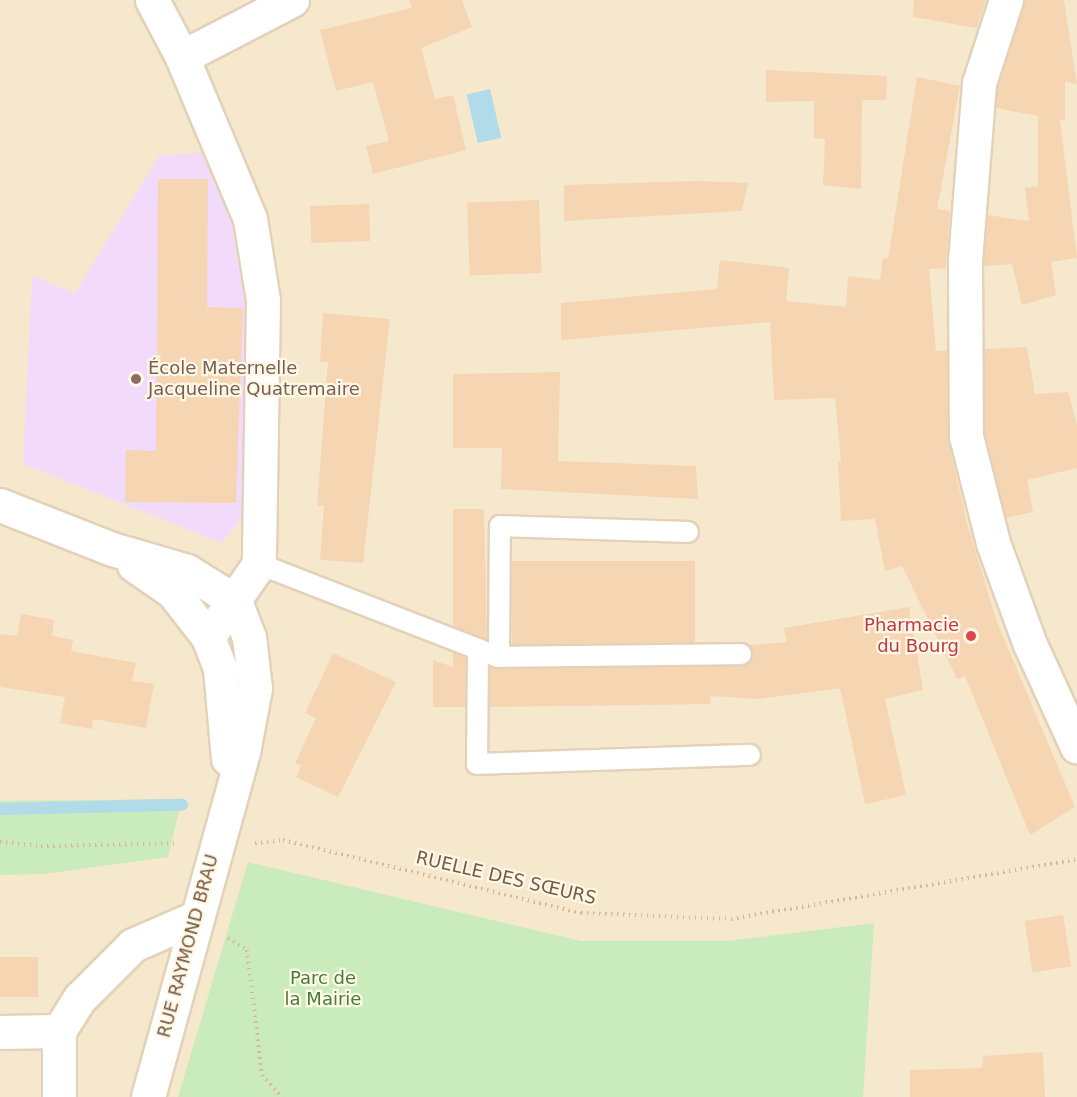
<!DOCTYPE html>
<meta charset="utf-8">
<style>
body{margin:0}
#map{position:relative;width:1077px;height:1097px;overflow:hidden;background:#fef5de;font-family:"DejaVu Sans",sans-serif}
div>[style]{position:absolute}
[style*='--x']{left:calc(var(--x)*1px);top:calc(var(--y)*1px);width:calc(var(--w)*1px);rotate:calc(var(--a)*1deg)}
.residential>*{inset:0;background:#f6e8cc;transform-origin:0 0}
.education>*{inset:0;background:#f2dbfa}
.green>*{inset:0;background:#caecbc}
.water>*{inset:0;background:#b1dbe9;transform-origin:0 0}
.stream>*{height:12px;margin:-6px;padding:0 6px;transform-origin:6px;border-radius:6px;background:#b1dbe9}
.building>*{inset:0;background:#f6d5b3;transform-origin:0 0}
.path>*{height:4px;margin-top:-2px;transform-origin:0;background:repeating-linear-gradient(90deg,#dab897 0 1.5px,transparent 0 6px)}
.roads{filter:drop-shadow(2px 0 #e3d1b9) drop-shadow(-2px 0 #e3d1b9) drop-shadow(0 2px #e3d1b9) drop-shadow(0 -2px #e3d1b9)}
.service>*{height:20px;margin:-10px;padding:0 10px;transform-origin:10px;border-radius:10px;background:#fff}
.minor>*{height:33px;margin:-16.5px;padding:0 16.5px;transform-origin:16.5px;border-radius:16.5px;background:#fff}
.tertiary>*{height:33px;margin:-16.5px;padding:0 16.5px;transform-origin:16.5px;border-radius:16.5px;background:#fff}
.dots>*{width:16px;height:16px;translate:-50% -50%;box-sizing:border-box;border:3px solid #fff8e6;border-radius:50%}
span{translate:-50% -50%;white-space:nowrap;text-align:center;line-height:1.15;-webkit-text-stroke:4.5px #fff8e6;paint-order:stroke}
.education-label{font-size:18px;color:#785e54}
.left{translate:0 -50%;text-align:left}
.health-label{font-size:18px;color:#be3a42}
.right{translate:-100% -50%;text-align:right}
.street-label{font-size:18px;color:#765b44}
.park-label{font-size:18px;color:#477d3b}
</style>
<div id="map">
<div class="residential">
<div style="left:0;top:0;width:1077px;height:1097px"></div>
</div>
<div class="education">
<div style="clip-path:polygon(207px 152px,245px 245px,246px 512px,222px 543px,23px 464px,32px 276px,75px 293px,159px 156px)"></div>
</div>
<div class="green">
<div style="clip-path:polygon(182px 799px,168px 857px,44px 874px,0 875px,0 801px)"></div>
<div style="clip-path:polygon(248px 862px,581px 941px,727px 941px,874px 923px,863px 1097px,178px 1097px)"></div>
</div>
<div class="water">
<div style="left:490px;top:89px;width:50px;height:24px;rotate:77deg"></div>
</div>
<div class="stream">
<div style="--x:0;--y:809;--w:182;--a:-1.3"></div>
</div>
<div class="building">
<div style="clip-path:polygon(409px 0,462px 0,472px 27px,421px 48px,435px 99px,453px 95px,466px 150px,373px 174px,366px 146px,389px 141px,373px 82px,336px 91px,320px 30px,412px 8px)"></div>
<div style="clip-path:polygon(914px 0,986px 0,977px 28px,913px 17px)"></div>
<div style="clip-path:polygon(1024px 0,1064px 0,1077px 84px,1065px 82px,1065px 121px,1060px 120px,1077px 258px,1051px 262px,1056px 295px,1022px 305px,1012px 264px,984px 266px,984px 260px,987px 215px,1029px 221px,1025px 188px,1038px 186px,1038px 116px,996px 108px,998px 84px)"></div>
<div style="clip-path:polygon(766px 70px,887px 76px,886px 100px,862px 100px,861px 189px,823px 185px,825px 139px,814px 138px,814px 101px,766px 102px)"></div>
<div style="clip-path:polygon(917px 77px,960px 86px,937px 209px,950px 211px,946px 268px,929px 269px,936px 351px,947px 350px,948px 441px,968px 527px,997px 622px,1075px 807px,1030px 835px,965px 676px,957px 679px,902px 566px,885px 571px,875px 519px,841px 521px,838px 462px,841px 461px,835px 398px,774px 400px,770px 322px,561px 340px,561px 303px,717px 289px,720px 260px,789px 268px,786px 301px,846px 307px,848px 276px,880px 280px,883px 258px,888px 259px)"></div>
<div style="clip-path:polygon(158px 179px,208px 179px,207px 307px,243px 308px,236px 503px,125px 502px,126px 450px,156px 451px)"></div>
<div style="clip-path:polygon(698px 181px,748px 183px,742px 211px,564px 221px,564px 185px)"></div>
<div style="left:539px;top:200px;width:73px;height:72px;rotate:88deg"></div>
<div style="left:369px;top:204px;width:37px;height:59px;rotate:88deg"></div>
<div style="clip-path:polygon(323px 313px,390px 319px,363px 563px,320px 560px,324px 506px,317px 506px,328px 362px,320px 362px)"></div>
<div style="clip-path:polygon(1027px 347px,1035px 394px,1068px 392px,1077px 425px,1077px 468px,1027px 480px,1033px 512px,1006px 518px,985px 434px,984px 349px)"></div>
<div style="clip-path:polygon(560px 372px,558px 461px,696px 466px,698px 499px,501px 489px,502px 448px,453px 448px,453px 374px)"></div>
<div style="clip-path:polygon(453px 509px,484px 509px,487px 640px,453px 626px)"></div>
<div style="left:512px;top:561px;width:183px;height:84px"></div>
<div style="clip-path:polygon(909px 607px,923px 690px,885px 699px,906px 795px,865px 804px,840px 688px,758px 699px,710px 696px,711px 704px,490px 707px,490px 666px,741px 666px,752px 659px,748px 645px,787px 642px,784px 628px)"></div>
<div style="clip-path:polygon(21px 614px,54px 620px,52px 636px,73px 640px,71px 651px,136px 663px,132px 681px,154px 684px,146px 728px,93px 719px,92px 729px,60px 723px,65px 697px,0 687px,0 634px,17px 636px)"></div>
<div style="clip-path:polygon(453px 652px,466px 657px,465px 707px,433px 707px,433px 660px,453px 667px)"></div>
<div style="clip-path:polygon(333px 653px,396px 682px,338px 797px,296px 777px,301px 766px,295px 763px,316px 718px,305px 713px)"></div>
<div style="left:1063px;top:915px;width:52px;height:39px;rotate:81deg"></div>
<div style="left:0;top:957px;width:38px;height:40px"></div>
<div style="clip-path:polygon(1043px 1052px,1045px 1097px,910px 1097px,910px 1070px,982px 1068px,983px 1056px)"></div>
</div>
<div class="path">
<div style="--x:0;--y:842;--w:41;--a:5.6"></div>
<div style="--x:41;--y:846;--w:138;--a:-1.2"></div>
<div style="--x:255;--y:843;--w:28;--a:-6"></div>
<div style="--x:283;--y:840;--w:307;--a:13.8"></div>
<div style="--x:581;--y:913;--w:150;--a:2.3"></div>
<div style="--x:731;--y:919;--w:351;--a:-9.8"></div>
<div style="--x:228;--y:938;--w:22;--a:32"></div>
<div style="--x:247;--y:950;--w:126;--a:83.2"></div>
<div style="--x:262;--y:1075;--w:30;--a:48"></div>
</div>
<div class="roads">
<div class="service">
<div style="--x:259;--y:564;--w:257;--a:21.2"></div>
<div style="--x:499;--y:657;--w:242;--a:-0.7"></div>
<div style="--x:478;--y:650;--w:114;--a:90.5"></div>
<div style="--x:477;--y:764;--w:273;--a:-1.9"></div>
<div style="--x:499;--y:657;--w:131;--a:-89.6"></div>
<div style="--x:500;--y:526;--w:188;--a:1.8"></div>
</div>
<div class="minor">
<div style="--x:152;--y:0;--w:64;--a:62.2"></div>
<div style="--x:182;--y:57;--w:176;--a:67.2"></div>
<div style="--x:250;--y:219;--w:82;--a:80.9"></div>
<div style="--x:263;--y:300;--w:264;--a:90.9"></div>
<div style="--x:259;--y:564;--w:89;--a:124.9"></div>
<div style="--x:182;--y:57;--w:124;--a:-27.4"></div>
<div style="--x:0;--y:1032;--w:59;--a:-1"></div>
<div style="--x:59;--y:1097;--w:66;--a:-90"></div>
<div style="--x:59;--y:1031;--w:39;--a:-58"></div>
<div style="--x:80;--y:998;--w:75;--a:-45"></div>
<div style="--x:133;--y:945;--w:70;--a:-23.6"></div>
</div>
<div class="tertiary">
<div style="--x:1006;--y:0;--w:87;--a:108"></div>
<div style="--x:979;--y:83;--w:177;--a:94.5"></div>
<div style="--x:965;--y:259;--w:177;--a:89.7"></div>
<div style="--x:966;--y:436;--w:110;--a:75.8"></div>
<div style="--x:993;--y:543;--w:105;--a:70"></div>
<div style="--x:1029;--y:642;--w:115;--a:65.4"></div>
<div style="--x:0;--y:505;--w:120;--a:21.4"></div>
<div style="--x:112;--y:549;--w:78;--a:16.3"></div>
<div style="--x:187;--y:571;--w:57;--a:32"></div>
<div style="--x:235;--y:601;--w:39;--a:69"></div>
<div style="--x:249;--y:637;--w:51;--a:83.3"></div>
<div style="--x:255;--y:688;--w:65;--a:100.6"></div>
<div style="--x:243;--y:752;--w:358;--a:105.4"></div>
<div style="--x:134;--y:565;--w:47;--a:34.7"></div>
<div style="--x:173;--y:592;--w:57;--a:52.1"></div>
<div style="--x:208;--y:637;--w:34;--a:69"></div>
<div style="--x:220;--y:669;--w:90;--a:84.9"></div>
</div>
</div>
<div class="dots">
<div style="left:136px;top:379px;background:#8d6e63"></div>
<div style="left:971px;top:636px;background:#e0444e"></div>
</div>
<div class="education-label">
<span class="left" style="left:148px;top:379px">École Maternelle<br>Jacqueline Quatremaire</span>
</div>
<div class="health-label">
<span class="right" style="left:959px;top:636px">Pharmacie<br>du Bourg</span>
</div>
<div class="street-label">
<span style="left:506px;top:878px;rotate:13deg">RUELLE DES SŒURS</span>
<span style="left:188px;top:946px;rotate:-75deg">RUE RAYMOND BRAU</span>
</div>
<div class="park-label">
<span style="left:323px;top:989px">Parc de<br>la Mairie</span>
</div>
</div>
